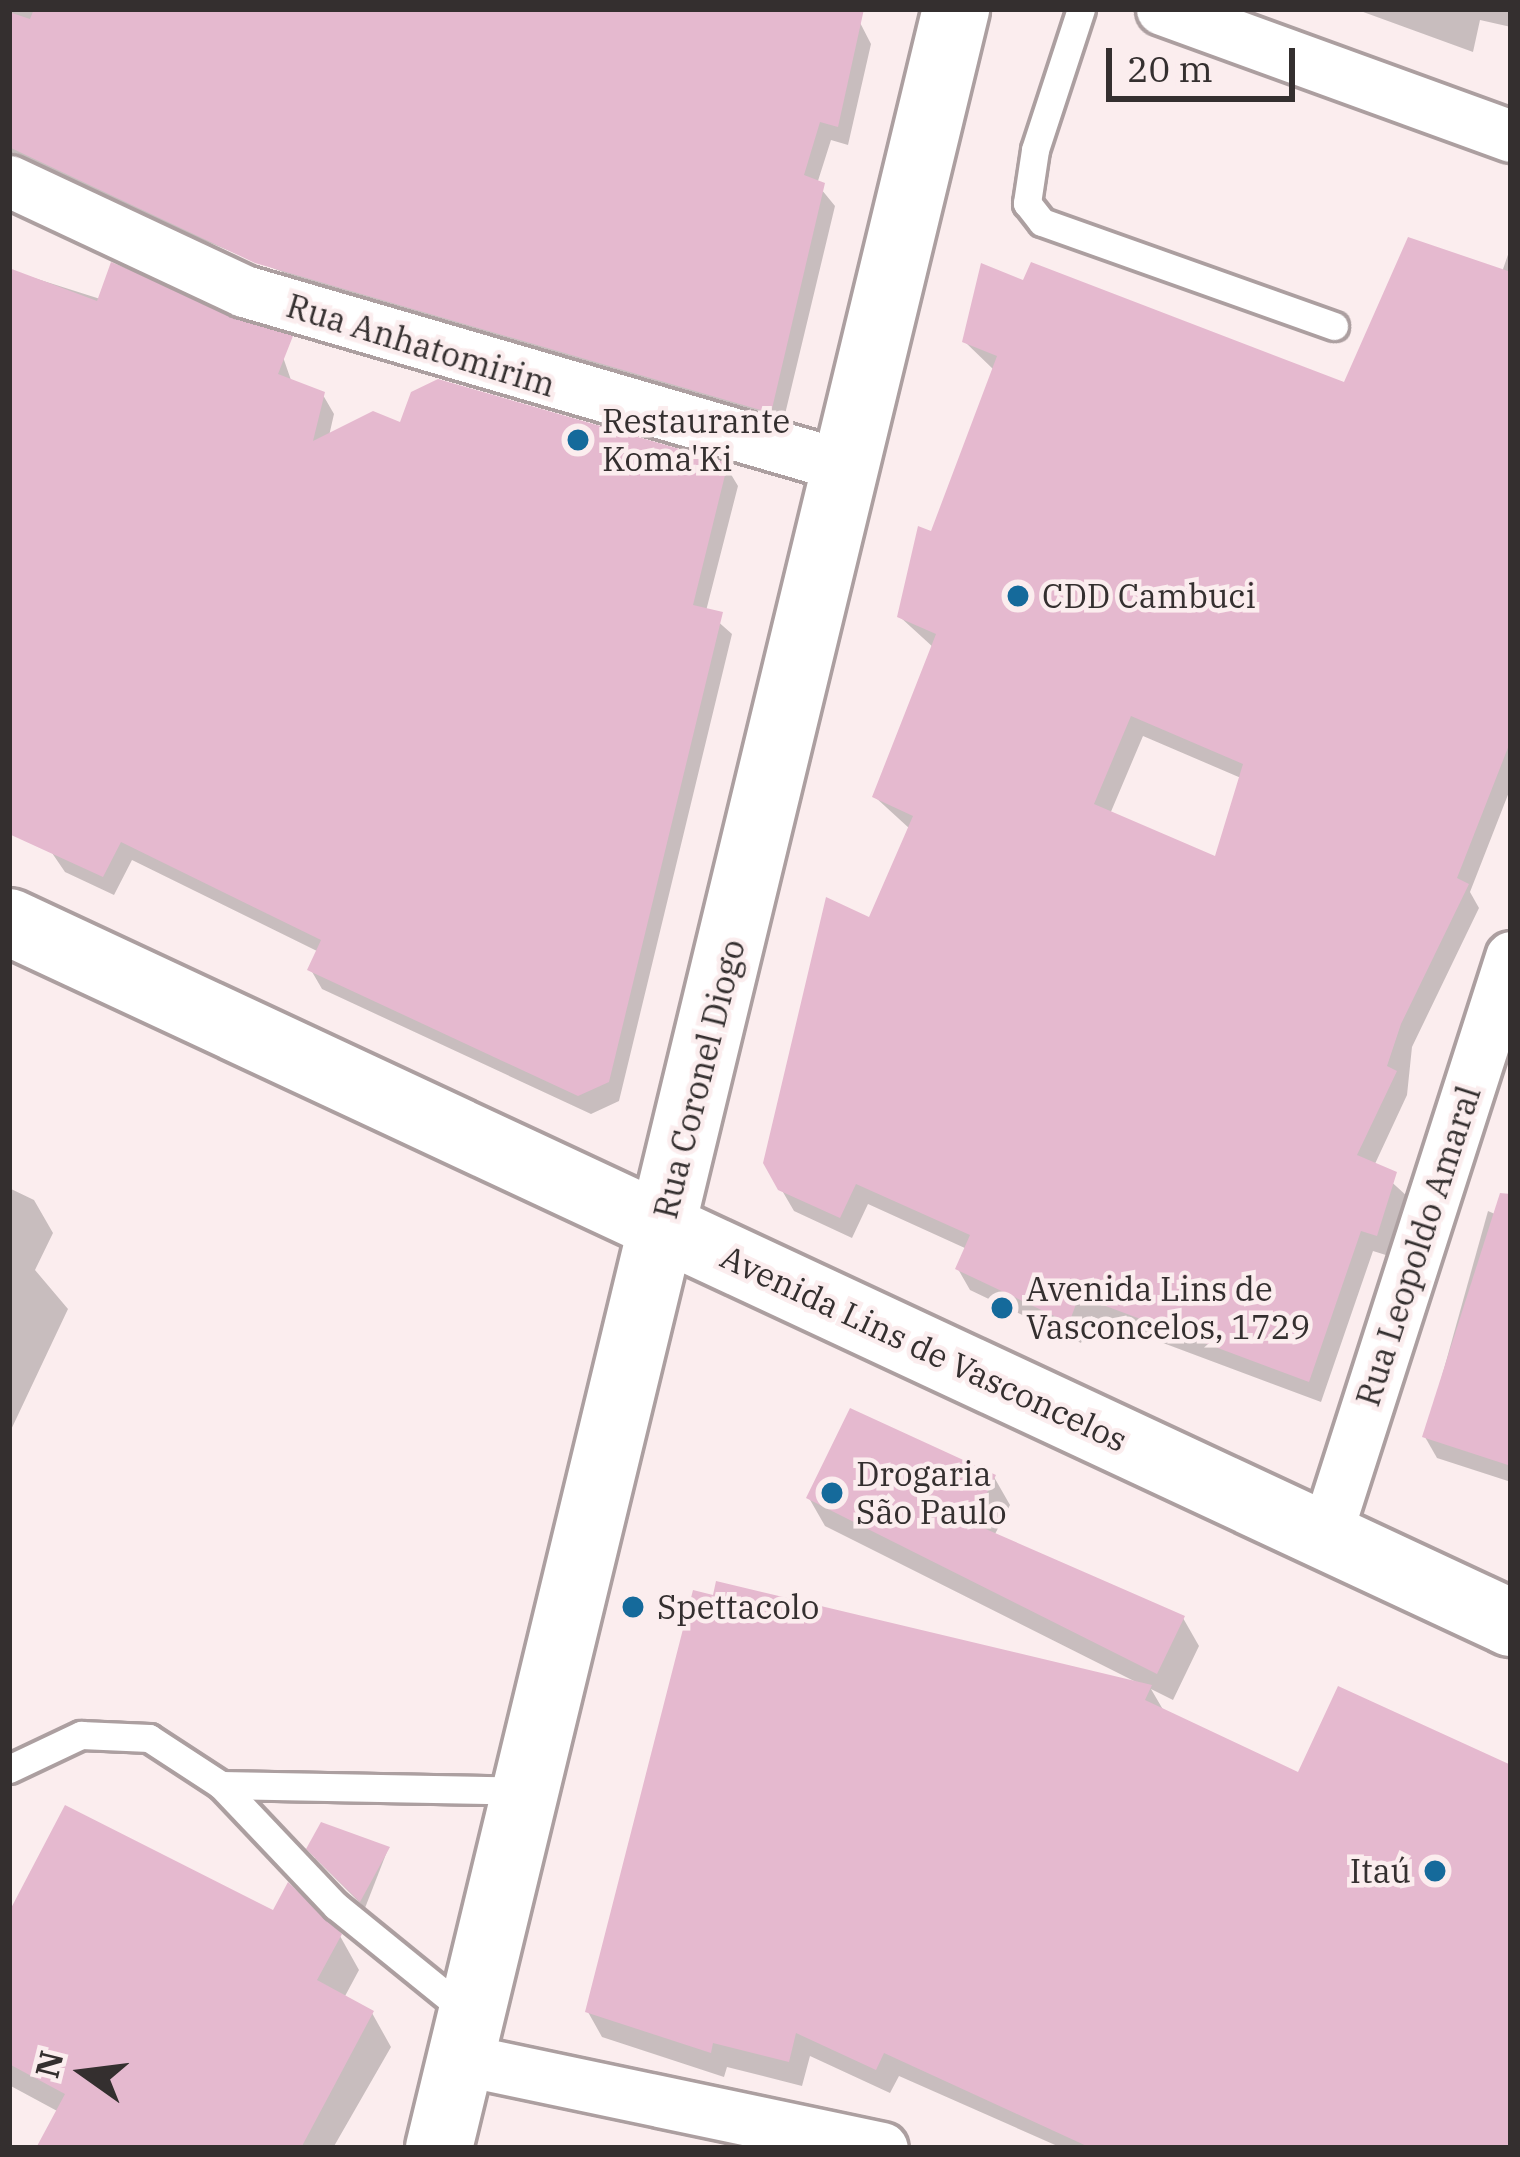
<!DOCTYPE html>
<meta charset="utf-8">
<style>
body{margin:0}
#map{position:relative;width:1520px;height:2157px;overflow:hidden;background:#fbedee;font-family:"IBM Plex Serif",serif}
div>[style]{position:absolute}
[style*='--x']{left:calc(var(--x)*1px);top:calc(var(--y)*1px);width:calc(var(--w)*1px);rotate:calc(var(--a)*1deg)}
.shadow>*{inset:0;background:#0003}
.building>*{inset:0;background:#e5b9cf}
.roads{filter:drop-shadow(3px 0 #ac9fa0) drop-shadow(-3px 0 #ac9fa0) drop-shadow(0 3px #ac9fa0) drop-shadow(0 -3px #ac9fa0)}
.lane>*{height:27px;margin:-13.5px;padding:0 13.5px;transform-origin:13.5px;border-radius:13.5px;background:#fff}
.street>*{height:51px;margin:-25.5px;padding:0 25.5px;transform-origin:25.5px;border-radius:25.5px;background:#fff}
.secondary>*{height:66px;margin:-33px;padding:0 33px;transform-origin:33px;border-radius:33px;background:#fff}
.dots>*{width:33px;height:33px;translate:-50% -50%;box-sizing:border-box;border:6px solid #fbedee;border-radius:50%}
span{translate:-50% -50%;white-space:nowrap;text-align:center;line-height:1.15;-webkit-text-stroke:9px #fbedee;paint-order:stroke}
.street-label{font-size:33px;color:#342f2f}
.poi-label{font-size:33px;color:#342f2f}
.left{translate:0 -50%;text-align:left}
.right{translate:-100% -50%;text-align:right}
.frame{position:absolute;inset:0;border:12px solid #342f2f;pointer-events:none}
.north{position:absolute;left:24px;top:2013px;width:120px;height:120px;-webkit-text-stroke:9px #fbedee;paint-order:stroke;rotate:284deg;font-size:33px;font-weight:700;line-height:48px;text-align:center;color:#342f2f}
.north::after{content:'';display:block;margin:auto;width:42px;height:54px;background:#342f2f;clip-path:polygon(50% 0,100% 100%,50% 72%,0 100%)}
.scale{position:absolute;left:1106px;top:48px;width:189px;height:54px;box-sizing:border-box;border:6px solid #342f2f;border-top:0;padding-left:15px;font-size:36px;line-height:42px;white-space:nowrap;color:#342f2f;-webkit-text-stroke:9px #fbedee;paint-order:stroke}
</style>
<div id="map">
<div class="shadow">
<div style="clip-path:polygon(9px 9px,853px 9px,871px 44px,848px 145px,831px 140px,817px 184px,835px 206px,781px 431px,404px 321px,9px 162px)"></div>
<div style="clip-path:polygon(1355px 9px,1511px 9px,1511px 27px,1480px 20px,1473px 52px)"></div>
<div style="clip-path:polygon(evenodd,1511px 246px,1511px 787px,1470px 892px,1479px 908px,1412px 1047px,1407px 1095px,1374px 1166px,1408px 1197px,1389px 1256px,1373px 1251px,1321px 1402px,1091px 1316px,1081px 1343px,970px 1290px,958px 1269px,967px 1249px,868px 1204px,852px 1238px,794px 1211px,766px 1163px,910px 829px,875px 797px,934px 648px,900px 617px,994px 370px,965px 342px,1346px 385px,1502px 272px,1511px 246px,1143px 736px,1241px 778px,1217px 860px,1110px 814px,1143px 736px)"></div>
<div style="clip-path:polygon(9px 270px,283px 357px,292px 383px,323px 395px,334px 414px,329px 436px,401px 425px,726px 466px,738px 486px,706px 611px,732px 634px,619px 1101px,591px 1114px,322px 989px,311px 970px,319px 952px,132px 860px,114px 895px,65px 872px,9px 790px)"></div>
<div style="clip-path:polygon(9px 1188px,34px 1200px,53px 1233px,35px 1270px,68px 1309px,9px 1434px)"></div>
<div style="clip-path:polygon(1488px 1211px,1511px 1221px,1511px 1482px,1437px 1458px,1425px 1437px)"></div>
<div style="clip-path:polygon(994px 1477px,1010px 1505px,994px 1536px,1183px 1618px,1199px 1646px,1173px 1700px,1151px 1689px,1165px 1713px,1299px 1776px,1511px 1768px,1511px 2148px,1062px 2148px,899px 2076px,890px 2093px,810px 2056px,802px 2086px,727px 2067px,724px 2077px,602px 2037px,588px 2012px,1136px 1682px,825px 1526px,809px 1498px)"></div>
<div style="clip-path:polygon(388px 1849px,365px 1908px,315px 1858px)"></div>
<div style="clip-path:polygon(274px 1914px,340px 1936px,359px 1970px,344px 1998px,372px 2013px,391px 2047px,333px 2148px,40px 2148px,59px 2112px,9px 2085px,9px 1927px)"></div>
</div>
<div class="building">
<div style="clip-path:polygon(34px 9px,864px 9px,838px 127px,820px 122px,804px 175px,825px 183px,771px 413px,255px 263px,9px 147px,9px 12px,30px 19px)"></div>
<div style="clip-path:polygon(evenodd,1408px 237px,1511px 272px,1511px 740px,1457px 878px,1469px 884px,1401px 1024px,1387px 1066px,1397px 1071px,1357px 1155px,1397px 1172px,1377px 1236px,1361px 1231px,1309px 1382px,1079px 1296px,1069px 1323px,955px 1269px,970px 1235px,856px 1184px,840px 1218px,778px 1190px,763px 1163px,826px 897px,869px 917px,913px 816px,872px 797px,936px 634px,897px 617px,918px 526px,931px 531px,997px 356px,962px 342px,981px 263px,1023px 280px,1031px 262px,1344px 382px,1408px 237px,1131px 716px,1243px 764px,1215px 856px,1094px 804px,1131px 716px)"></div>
<div style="clip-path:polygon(111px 262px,293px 336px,278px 374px,325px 392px,313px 441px,373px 411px,400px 422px,411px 392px,438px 379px,728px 463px,693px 605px,723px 612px,609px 1082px,578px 1096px,307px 970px,321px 940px,121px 842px,103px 877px,9px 834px,9px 268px,97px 301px)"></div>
<div style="clip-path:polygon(1500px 1193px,1511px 1194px,1511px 1466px,1422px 1437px)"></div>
<div style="clip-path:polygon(850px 1408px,996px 1475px,972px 1523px,1185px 1616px,1157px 1674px,806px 1498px)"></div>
<div style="clip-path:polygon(716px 1581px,1152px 1685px,1145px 1700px,1298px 1772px,1338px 1686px,1511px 1765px,1511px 2148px,1091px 2148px,884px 2053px,876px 2070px,796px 2033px,789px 2062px,713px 2043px,711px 2053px,585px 2012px,693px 1590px,713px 1595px)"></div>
<div style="clip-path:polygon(65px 1805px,273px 1910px,288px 1882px,342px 1934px,317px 1980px,374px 2011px,301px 2148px,36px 2148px,65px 2094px,9px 2064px,9px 1912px)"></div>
<div style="clip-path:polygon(321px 1822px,390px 1847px,360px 1902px,306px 1849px)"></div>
</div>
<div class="roads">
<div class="lane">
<div style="--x:1081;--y:9;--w:148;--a:108.1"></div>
<div style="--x:1035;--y:150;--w:54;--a:98.6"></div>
<div style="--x:1027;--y:203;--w:24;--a:52"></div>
<div style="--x:1042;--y:222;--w:310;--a:19.6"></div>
<div style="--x:9;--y:1769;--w:80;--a:-25.3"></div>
<div style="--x:81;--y:1735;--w:68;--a:2.5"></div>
<div style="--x:149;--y:1738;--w:86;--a:33.1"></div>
<div style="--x:221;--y:1785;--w:167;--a:46.5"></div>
<div style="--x:336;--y:1906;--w:171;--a:39.1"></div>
<div style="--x:221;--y:1785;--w:305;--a:1.1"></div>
</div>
<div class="street">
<div style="--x:1162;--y:9;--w:371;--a:20"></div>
<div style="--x:9;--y:181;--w:259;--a:25.1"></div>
<div style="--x:244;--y:291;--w:629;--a:16.25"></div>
<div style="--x:1326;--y:1534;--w:606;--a:-72.22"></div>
<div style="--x:460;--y:2059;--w:431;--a:11.9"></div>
</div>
<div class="secondary">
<div style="--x:9;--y:922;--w:1658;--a:25.02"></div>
<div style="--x:439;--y:2148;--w:2201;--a:-76.41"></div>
</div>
</div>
<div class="dots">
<div style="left:578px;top:440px;background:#156a9b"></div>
<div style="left:1018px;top:596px;background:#156a9b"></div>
<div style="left:1002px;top:1308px;background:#156a9b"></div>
<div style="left:832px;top:1493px;background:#156a9b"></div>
<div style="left:633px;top:1607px;background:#156a9b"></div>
<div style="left:1435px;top:1871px;background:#156a9b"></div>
</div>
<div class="street-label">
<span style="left:421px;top:345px;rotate:17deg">Rua Anhatomirim</span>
<span style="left:699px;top:1079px;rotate:-76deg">Rua Coronel Diogo</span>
<span style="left:1418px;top:1246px;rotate:-72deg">Rua Leopoldo Amaral</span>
<span style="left:924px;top:1348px;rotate:25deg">Avenida Lins de Vasconcelos</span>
</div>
<div class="poi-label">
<span class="left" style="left:602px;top:440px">Restaurante<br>Koma'Ki</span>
<span class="left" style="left:1042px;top:596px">CDD Cambuci</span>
<span class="left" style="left:1026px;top:1308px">Avenida Lins de<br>Vasconcelos, 1729</span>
<span class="left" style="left:856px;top:1493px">Drogaria<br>São Paulo</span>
<span class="left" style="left:657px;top:1607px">Spettacolo</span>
<span class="right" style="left:1411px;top:1871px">Itaú</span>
</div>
<div class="frame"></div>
<div class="north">N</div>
<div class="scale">20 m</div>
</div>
